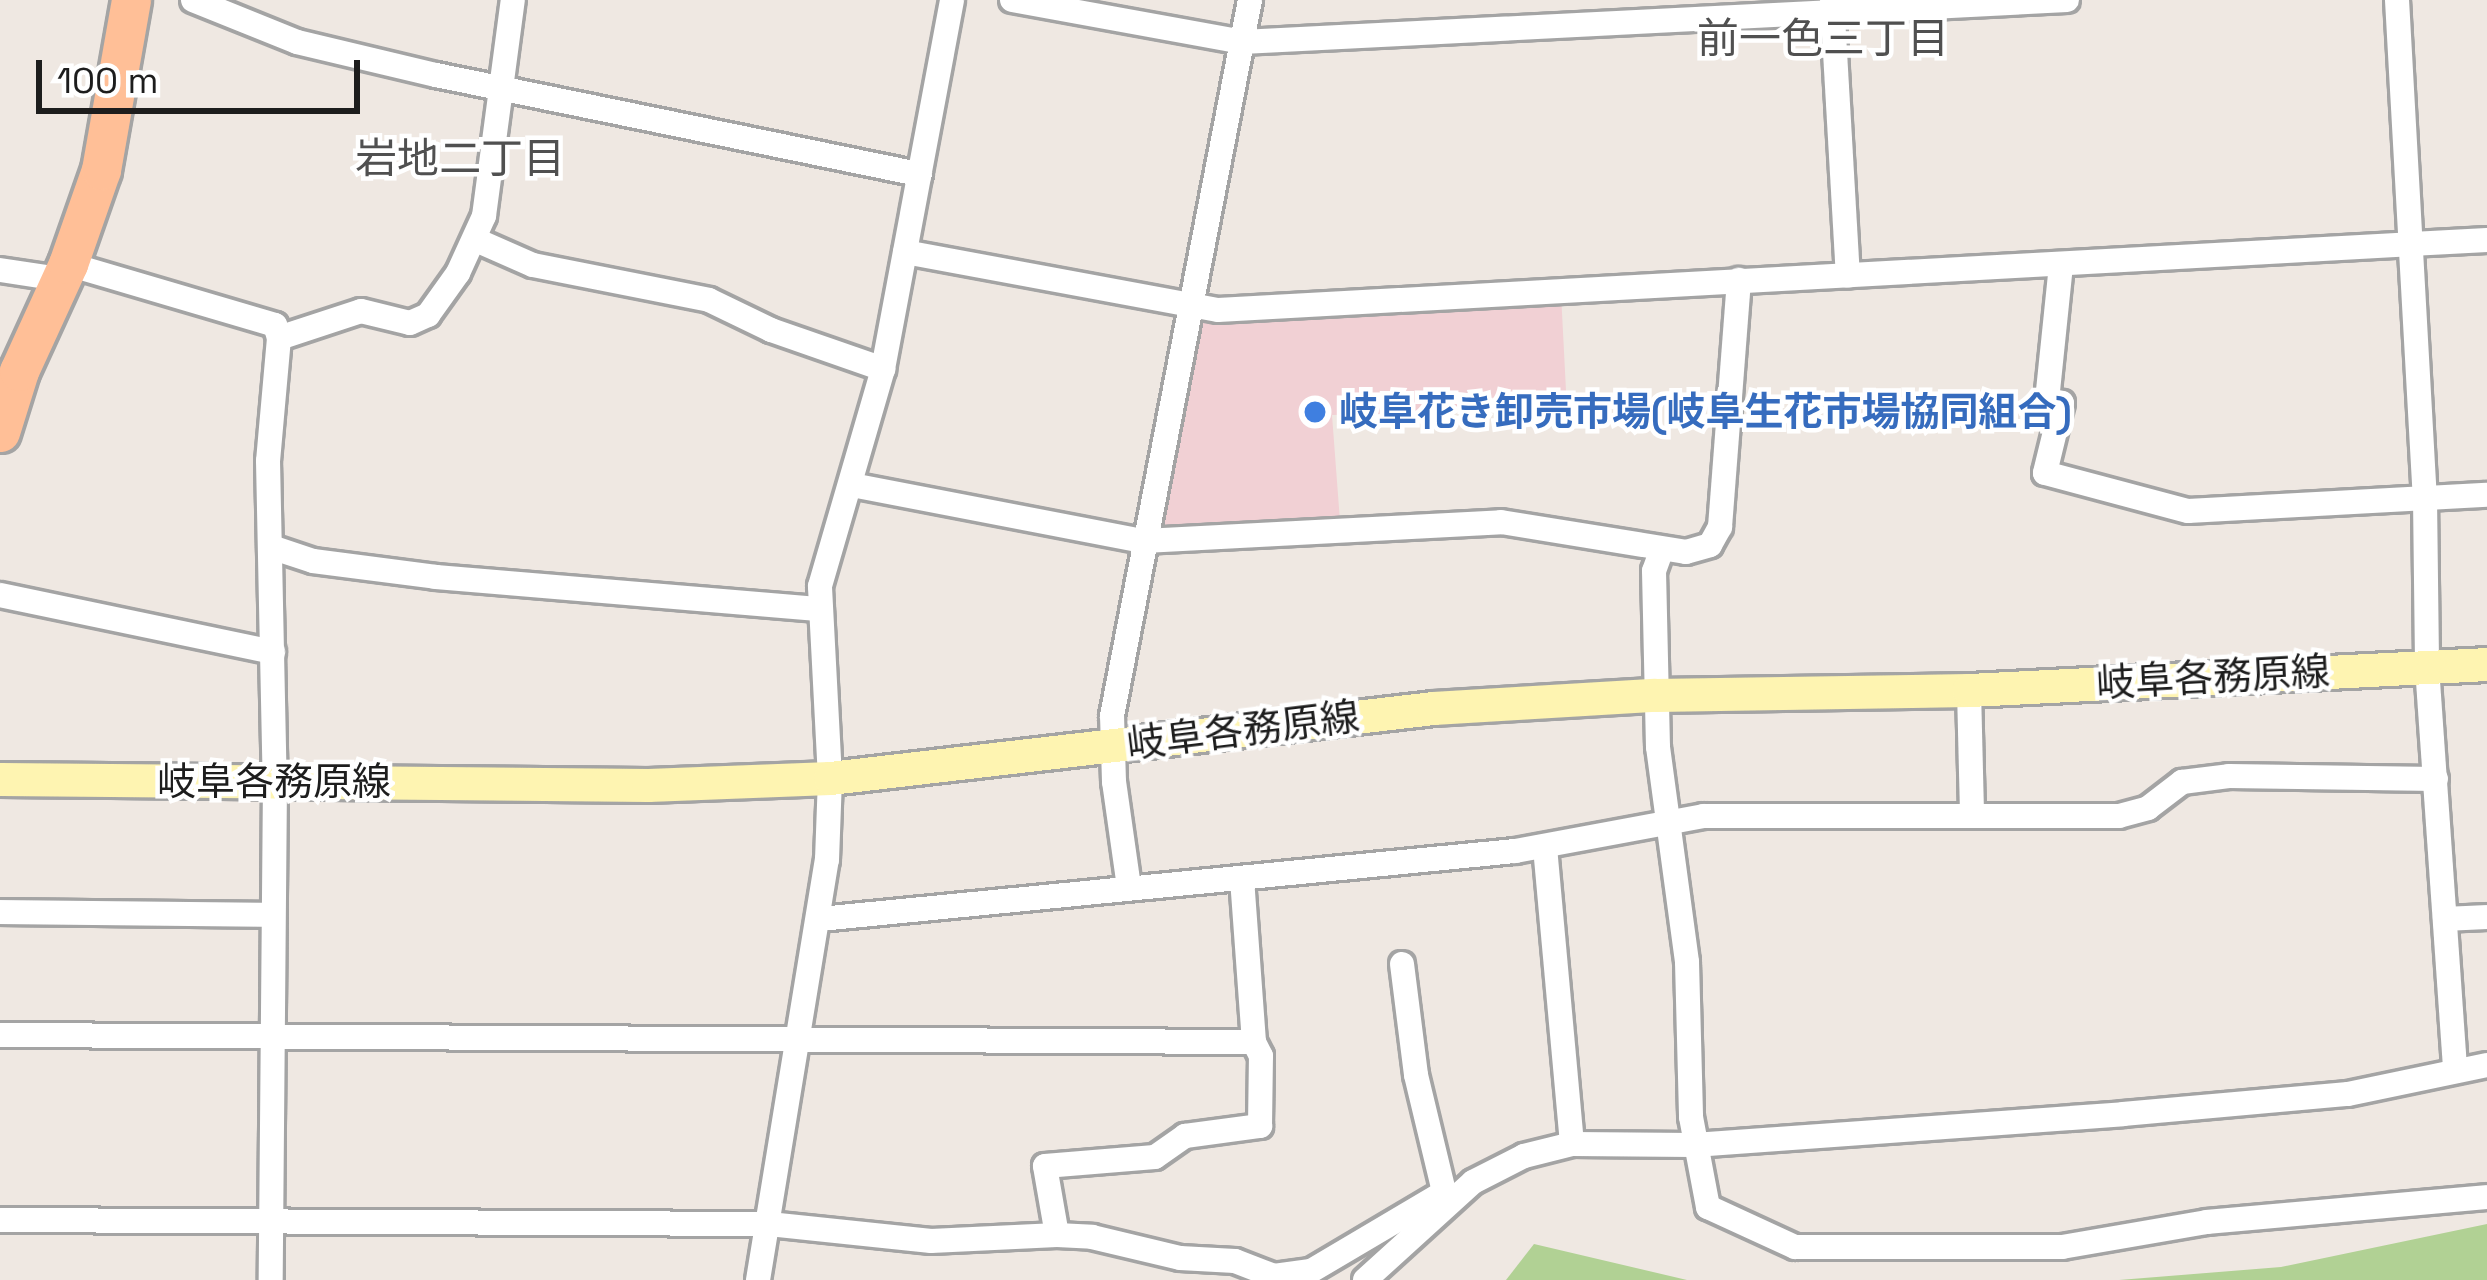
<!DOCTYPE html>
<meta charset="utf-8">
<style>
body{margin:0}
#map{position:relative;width:2487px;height:1280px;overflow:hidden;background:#efe8e2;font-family:"Space Grotesk","Noto Sans JP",sans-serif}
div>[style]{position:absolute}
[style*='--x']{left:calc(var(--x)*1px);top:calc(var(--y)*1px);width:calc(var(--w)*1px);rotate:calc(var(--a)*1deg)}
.commercial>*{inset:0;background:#f1d0d4}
.forest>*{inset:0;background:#b1d194}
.roads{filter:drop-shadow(3px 0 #a4a4a4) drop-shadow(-3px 0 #a4a4a4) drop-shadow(0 3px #a4a4a4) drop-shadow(0 -3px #a4a4a4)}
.minor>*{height:24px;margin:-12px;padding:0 12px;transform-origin:12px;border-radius:12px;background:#fff}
.secondary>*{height:33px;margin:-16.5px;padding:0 16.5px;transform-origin:16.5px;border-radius:16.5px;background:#fef4b1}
.primary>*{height:39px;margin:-19.5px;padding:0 19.5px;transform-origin:19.5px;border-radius:19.5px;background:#ffbf97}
.dots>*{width:33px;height:33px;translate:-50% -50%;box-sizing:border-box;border:6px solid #fff;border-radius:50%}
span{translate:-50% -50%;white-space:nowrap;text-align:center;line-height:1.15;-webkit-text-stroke:9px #fff;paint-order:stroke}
.shop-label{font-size:39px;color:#366cbe;font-weight:700}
.left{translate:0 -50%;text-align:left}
.street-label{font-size:39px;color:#1d1d1d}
.neighbourhood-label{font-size:42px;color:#505050}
.scale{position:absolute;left:36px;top:60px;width:324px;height:54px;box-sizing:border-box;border:6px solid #1d1d1d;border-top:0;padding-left:15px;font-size:36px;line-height:42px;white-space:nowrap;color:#1d1d1d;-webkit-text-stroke:9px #fff;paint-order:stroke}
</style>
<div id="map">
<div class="commercial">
<div style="clip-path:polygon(1561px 293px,1567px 410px,1332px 415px,1340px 521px,1154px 532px,1200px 318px)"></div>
</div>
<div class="forest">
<div style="clip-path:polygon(2487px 1224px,2487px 1280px,2119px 1280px,2281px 1267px)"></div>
<div style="clip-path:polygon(1534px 1244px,1687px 1280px,1506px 1280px)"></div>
</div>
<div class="roads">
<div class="minor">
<div style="--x:193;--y:0;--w:112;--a:22"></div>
<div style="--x:297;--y:42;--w:143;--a:13.4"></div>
<div style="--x:436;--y:75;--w:494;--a:11.6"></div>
<div style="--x:1012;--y:0;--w:234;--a:10.3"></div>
<div style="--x:1242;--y:42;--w:826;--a:-2.91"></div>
<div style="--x:1832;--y:0;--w:276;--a:86.7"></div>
<div style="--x:2397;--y:0;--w:499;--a:86.8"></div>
<div style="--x:2425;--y:498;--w:169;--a:89.3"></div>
<div style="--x:2427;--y:667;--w:404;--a:86"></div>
<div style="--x:476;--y:240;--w:62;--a:23.7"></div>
<div style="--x:533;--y:265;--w:179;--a:11.2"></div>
<div style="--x:709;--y:300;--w:69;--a:25.8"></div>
<div style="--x:771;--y:330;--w:119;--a:19.2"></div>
<div style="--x:905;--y:252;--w:318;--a:10.5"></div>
<div style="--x:1218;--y:310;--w:1271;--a:-3.16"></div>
<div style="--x:68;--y:264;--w:216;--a:16.4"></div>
<div style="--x:275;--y:325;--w:14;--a:73"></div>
<div style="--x:279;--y:338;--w:123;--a:95.1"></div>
<div style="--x:268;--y:461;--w:321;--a:88.8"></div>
<div style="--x:275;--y:782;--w:498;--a:90.5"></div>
<div style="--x:2061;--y:265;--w:136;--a:95.9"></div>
<div style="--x:2047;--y:400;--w:15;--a:11"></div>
<div style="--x:2062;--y:403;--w:72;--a:103.7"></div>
<div style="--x:2045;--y:473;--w:148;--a:14.9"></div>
<div style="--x:2188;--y:511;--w:299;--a:-3.1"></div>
<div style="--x:0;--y:270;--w:61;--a:8.5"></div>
<div style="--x:279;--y:338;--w:86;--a:-18.2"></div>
<div style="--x:361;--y:311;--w:50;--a:13.8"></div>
<div style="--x:410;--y:323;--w:20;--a:-24"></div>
<div style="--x:428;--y:315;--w:52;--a:-54.5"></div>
<div style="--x:458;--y:273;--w:63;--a:-65.5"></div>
<div style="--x:484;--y:216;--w:218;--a:-82.4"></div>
<div style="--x:852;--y:485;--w:297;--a:10.9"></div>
<div style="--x:1144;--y:541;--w:358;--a:-3"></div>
<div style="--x:1501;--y:522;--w:187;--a:9.2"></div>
<div style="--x:1686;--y:552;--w:25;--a:-16"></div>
<div style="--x:1710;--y:545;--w:21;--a:-61"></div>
<div style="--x:1720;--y:527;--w:248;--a:-85.6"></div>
<div style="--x:271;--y:547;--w:44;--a:18.4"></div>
<div style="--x:313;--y:561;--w:124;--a:7.4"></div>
<div style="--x:436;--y:577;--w:386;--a:4.8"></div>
<div style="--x:1662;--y:549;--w:23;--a:110"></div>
<div style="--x:1654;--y:571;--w:176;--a:88.7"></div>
<div style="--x:1658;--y:747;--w:217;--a:82.3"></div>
<div style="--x:1687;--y:962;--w:155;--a:88.5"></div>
<div style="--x:1691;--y:1117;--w:92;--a:79.3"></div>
<div style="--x:1708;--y:1207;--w:96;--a:24.7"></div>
<div style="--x:1795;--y:1247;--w:267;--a:0"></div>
<div style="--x:2062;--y:1247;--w:147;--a:-9.8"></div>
<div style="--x:2207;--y:1222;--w:281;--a:-5.1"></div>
<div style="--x:0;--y:595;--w:279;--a:11.8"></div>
<div style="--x:1969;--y:690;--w:124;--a:88.6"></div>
<div style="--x:1545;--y:847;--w:298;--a:84.8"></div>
<div style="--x:1129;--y:887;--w:106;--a:-98.1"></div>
<div style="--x:1114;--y:782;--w:66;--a:-91.7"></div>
<div style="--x:1112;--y:716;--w:729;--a:-79.09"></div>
<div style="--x:0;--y:912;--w:273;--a:0.6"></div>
<div style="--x:820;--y:919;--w:698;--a:-5.59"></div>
<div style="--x:1515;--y:851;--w:191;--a:-10.5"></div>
<div style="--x:1703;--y:816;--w:416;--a:0"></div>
<div style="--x:2119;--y:816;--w:30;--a:-15"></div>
<div style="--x:2148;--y:808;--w:43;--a:-37.4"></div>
<div style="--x:2182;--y:782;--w:47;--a:-7.3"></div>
<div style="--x:2229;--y:776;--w:207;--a:0.8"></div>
<div style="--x:2445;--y:919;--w:42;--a:-2.7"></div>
<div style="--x:1402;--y:964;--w:112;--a:82.8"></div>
<div style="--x:1416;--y:1075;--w:133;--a:76.5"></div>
<div style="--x:0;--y:1035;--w:1254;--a:0.32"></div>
<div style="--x:0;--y:1220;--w:769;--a:0.3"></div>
<div style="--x:769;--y:1224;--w:163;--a:6"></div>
<div style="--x:931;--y:1241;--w:126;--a:-2.7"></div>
<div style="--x:1057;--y:1235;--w:35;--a:3"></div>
<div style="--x:1092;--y:1237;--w:90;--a:13.4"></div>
<div style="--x:1180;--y:1258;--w:55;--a:3.1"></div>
<div style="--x:1235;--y:1261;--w:42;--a:21"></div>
<div style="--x:1274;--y:1276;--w:37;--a:-8"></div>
<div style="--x:1311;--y:1271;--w:151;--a:-30.6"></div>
<div style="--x:1057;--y:1235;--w:70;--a:-99.9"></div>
<div style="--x:1045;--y:1166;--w:110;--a:-4.7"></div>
<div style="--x:1155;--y:1157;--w:37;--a:-35"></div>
<div style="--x:1185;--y:1136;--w:76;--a:-7.6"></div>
<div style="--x:1260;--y:1126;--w:70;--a:-89.2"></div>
<div style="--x:1261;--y:1056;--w:16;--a:-117"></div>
<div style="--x:1254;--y:1042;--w:162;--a:-94.2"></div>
<div style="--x:758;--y:1280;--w:426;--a:-80.7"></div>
<div style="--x:827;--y:860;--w:82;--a:-87.9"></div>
<div style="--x:830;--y:778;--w:192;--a:-93"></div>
<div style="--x:820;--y:586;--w:226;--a:-73.8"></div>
<div style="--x:883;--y:369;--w:375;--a:-79.4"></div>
<div style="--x:1365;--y:1280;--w:146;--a:-42.2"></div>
<div style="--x:1473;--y:1182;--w:57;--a:-27"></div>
<div style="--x:1524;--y:1156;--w:49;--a:-14"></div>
<div style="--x:1572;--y:1144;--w:122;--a:0.5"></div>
<div style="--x:1694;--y:1145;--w:430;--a:-4.1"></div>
<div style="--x:2123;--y:1114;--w:226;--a:-5.1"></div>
<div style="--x:2348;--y:1094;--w:142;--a:-11.8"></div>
</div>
<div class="secondary">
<div style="--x:0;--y:779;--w:648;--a:0.53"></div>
<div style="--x:648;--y:785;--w:182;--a:-2.2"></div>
<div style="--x:830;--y:778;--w:607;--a:-6.62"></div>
<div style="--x:1433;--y:708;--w:222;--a:-3.4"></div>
<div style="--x:1655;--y:695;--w:314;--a:-0.9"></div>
<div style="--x:1969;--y:690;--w:519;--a:-2.87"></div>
</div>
<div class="primary">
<div style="--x:0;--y:432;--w:64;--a:-72.7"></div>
<div style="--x:19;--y:371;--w:118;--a:-65.4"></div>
<div style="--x:68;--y:264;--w:100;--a:-70.7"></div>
<div style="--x:101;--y:170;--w:173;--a:-80"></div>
</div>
</div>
<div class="dots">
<div style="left:1315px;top:412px;background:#3f7fe0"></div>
</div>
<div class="shop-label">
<span class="left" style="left:1339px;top:412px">岐阜花き卸売市場(岐阜生花市場協同組合)</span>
</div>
<div class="street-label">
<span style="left:2213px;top:678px;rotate:-3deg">岐阜各務原線</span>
<span style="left:1243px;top:731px;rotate:-7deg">岐阜各務原線</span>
<span style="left:274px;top:782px">岐阜各務原線</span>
</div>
<div class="neighbourhood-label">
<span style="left:1823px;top:39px">前一色三丁目</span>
<span style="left:460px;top:159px">岩地二丁目</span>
</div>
<div class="scale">100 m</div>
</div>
